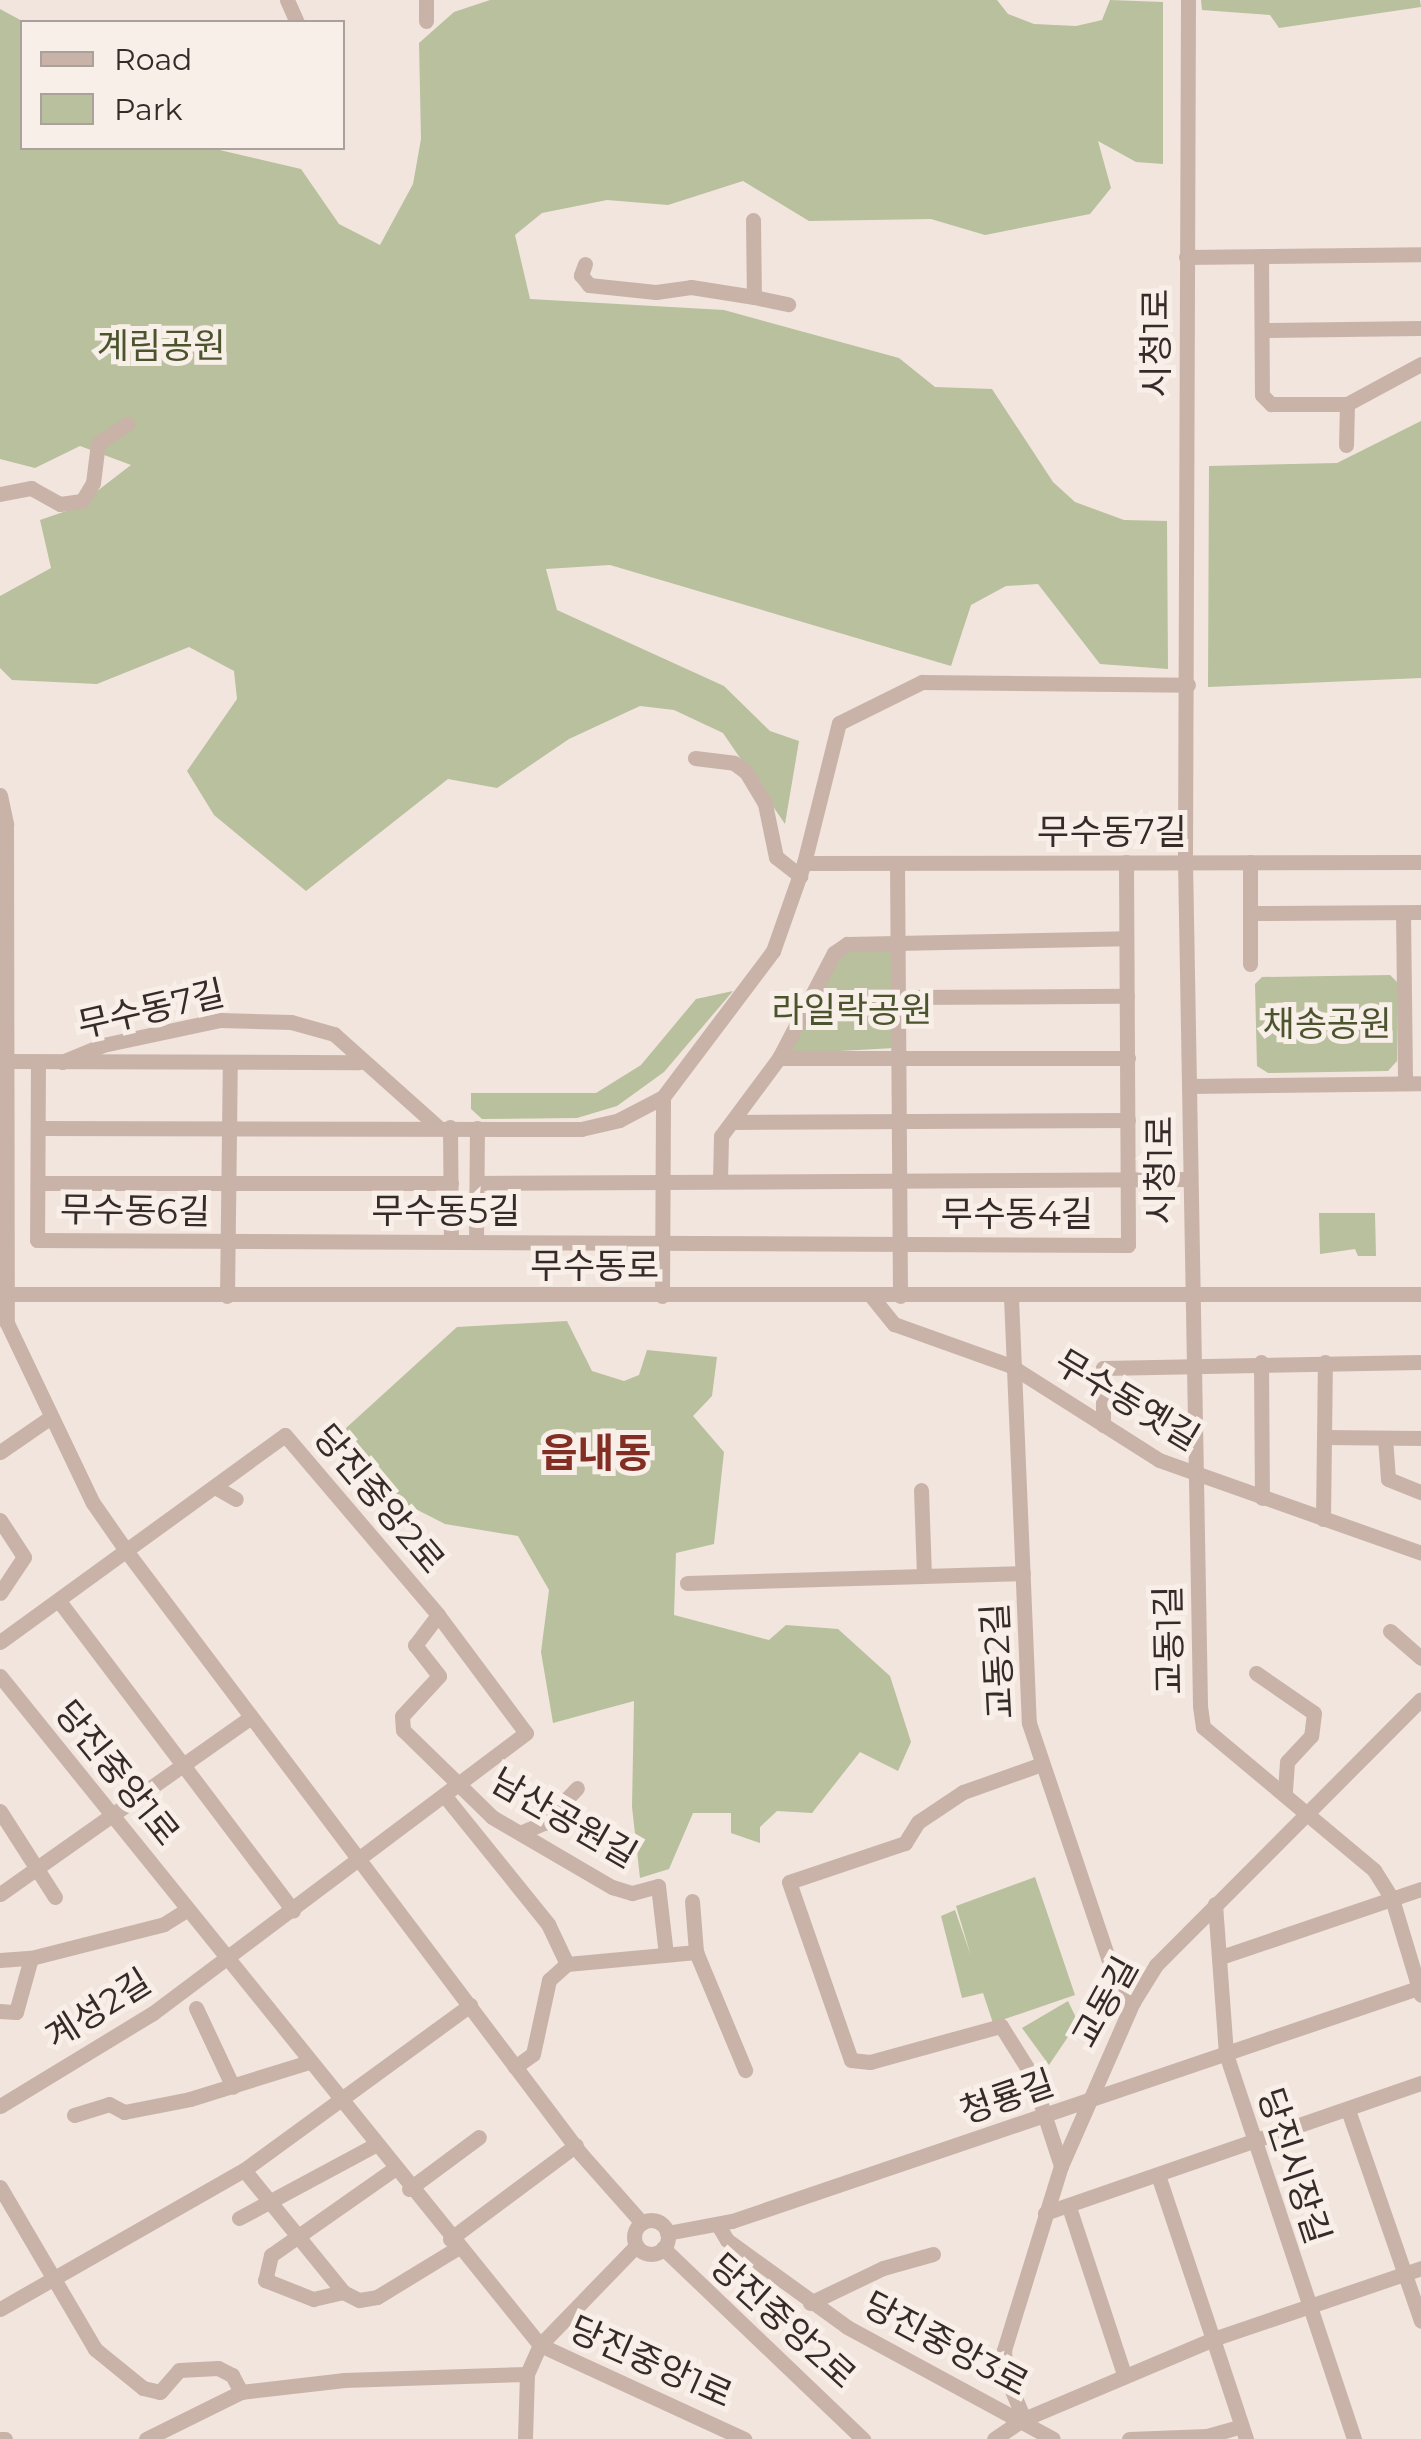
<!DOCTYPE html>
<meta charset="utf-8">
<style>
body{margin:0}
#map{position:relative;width:1421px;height:2439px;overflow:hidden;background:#f1e5dd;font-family:Montserrat,"Noto Sans KR",sans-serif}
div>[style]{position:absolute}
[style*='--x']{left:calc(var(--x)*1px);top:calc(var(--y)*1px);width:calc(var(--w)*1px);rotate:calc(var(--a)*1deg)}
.green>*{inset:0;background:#b9c09d}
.minor>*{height:15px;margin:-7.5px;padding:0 7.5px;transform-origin:7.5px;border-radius:7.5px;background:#c9b3a9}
.minor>.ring{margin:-7.5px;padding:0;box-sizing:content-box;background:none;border:15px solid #c9b3a9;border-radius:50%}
span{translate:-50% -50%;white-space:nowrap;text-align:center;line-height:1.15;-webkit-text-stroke:10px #f9efe9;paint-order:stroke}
.street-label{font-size:35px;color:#362b29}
.park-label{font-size:35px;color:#4b542d}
.quarter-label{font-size:40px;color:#832e24;font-weight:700}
.legend{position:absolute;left:20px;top:20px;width:325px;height:130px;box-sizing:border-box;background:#f9efe9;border:2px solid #aba19c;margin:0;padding:12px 18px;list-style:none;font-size:30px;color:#362b29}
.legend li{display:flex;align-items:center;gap:20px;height:50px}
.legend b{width:50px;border:2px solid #aba19c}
</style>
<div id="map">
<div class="green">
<div style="clip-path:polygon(490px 0,997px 0,1008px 14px,1034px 24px,1076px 26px,1102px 20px,1110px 0,1163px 2px,1163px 164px,1136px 162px,1098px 141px,1111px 188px,1090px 214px,985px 235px,931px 219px,809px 221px,743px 181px,668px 205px,607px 200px,542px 213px,515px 235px,530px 299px,724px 310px,899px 358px,935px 387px,992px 389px,1053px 482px,1075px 502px,1124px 520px,1167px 521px,1168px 669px,1100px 664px,1038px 584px,1006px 586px,971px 605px,951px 666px,610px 565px,546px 569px,557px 610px,724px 686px,770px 731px,799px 741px,785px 824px,723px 733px,674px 710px,640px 706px,569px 739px,497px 788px,448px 779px,306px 891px,214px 815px,187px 771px,237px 699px,234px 671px,189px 647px,97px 684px,12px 680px,0 668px,0 596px,51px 568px,40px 520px,75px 508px,131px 465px,80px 446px,35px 468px,0 459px,0 9px,24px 22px,22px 148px,211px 148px,301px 169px,339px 224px,380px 245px,413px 184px,421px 139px,419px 43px,454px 12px)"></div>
<div style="clip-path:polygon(1201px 0,1420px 0,1421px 7px,1279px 28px,1270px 15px,1202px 10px)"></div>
<div style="clip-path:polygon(1421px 421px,1421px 678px,1208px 687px,1209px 466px,1337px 463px)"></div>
<div style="clip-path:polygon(848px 946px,893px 949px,894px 1048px,786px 1054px,835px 954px)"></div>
<div style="clip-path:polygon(1390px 975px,1398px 983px,1397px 1061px,1388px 1071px,1268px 1073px,1257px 1066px,1255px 984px,1262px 977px)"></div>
<div style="clip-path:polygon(733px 991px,664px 1072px,617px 1106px,577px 1118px,482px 1119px,471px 1109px,471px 1093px,596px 1093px,641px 1065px,696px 999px)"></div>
<div style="clip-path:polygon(1319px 1213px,1375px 1213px,1376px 1256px,1358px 1256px,1355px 1249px,1320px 1254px)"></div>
<div style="clip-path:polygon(567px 1321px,592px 1371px,624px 1381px,639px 1375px,647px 1350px,717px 1357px,712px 1396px,693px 1416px,724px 1452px,714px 1544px,676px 1553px,674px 1615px,769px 1640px,786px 1625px,838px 1629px,890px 1676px,911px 1742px,898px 1771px,860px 1752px,812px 1813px,777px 1811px,760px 1827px,760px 1843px,731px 1833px,731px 1813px,693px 1813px,669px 1869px,640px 1878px,632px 1807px,634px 1701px,553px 1723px,541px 1652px,549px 1590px,518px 1536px,445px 1524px,353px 1477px,346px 1428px,457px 1327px)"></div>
<div style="clip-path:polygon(1035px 1877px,1075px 1995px,993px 2023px,983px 1993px,962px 1998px,941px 1916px,955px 1910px,971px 1956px,956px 1906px)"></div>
<div style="clip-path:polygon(1068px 2001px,1078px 2022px,1049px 2065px,1022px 2028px)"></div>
</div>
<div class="minor">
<div style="--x:287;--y:0;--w:24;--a:66"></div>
<div style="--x:1188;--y:0;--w:861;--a:90.2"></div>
<div style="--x:1185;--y:861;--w:845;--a:88.98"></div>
<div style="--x:1200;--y:1706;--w:21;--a:82"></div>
<div style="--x:1203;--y:1727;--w:223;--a:39.9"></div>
<div style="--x:1374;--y:1870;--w:34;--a:58"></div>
<div style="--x:1392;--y:1899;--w:100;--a:73.2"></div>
<div style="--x:426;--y:21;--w:21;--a:-90"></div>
<div style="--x:753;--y:220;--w:77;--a:89.3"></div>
<div style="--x:754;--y:297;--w:35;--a:12"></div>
<div style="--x:1261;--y:256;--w:139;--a:89.6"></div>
<div style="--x:1262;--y:395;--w:13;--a:45"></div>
<div style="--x:1271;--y:404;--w:76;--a:0"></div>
<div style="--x:1347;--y:404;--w:84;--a:-28.4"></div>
<div style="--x:1186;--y:257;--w:235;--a:-0.7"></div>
<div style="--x:585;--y:264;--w:12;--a:110"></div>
<div style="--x:581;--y:275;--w:13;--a:51"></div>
<div style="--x:589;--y:285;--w:67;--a:6"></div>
<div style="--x:656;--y:292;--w:35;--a:-8"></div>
<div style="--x:691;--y:287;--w:64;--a:9"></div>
<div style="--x:1262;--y:330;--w:159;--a:-0.7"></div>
<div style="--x:1346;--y:445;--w:41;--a:-88.6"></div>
<div style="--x:0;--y:494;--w:32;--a:-11"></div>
<div style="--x:31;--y:488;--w:33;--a:29"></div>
<div style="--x:60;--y:504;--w:22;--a:-8"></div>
<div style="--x:82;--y:501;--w:21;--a:-59"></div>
<div style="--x:93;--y:483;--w:40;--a:-82.9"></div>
<div style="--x:98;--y:443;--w:35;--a:-33"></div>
<div style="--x:695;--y:758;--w:39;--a:7"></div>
<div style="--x:734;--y:763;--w:15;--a:37"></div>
<div style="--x:746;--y:772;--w:37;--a:59"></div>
<div style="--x:765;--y:804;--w:54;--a:78.3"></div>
<div style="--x:776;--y:857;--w:31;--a:38"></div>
<div style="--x:0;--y:795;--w:30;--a:78"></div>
<div style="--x:6;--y:824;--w:499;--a:89.9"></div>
<div style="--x:7;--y:1323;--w:199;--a:64.5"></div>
<div style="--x:93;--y:1503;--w:60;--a:55.2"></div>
<div style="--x:127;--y:1552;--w:754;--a:52.98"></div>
<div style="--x:581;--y:2154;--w:92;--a:48.5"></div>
<div style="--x:1250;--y:862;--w:102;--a:90"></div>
<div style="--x:804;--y:863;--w:617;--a:-0.09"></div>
<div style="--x:897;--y:863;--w:433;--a:89.6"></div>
<div style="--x:1250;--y:913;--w:171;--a:-0.3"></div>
<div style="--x:1403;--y:913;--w:170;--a:89.3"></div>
<div style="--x:899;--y:997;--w:228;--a:-0.3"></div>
<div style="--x:779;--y:1058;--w:349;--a:0"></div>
<div style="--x:6;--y:1061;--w:353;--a:0.2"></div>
<div style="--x:38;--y:1062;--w:178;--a:90.3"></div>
<div style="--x:37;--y:1240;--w:1091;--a:0.26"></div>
<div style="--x:1128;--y:1245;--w:383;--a:-90.3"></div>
<div style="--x:62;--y:1062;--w:44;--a:-22.5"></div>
<div style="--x:103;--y:1045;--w:120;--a:-12.1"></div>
<div style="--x:220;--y:1020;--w:71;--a:1.6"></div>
<div style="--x:291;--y:1022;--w:45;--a:15.6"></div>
<div style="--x:334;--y:1034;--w:138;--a:41.8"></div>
<div style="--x:1189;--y:1086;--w:232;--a:-0.7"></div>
<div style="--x:733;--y:1122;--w:395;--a:-0.3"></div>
<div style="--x:450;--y:1127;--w:114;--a:89.5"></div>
<div style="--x:39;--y:1128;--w:542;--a:0.11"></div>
<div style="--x:581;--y:1129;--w:39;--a:-13"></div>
<div style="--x:619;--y:1120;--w:50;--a:-27.6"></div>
<div style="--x:663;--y:1097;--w:183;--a:-53"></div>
<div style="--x:773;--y:951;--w:93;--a:-70.6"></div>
<div style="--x:804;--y:863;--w:144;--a:-76"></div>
<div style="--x:839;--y:723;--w:93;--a:-26.3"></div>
<div style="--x:922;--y:682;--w:266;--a:0.6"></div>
<div style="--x:720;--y:1181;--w:45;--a:-88.7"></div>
<div style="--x:721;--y:1136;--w:97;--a:-53.4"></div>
<div style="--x:779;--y:1058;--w:119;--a:-62.4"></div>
<div style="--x:834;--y:953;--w:16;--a:-35"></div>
<div style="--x:847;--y:944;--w:279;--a:-1.2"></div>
<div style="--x:38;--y:1183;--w:413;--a:0"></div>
<div style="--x:477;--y:1183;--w:713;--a:-0.32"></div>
<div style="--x:476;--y:1241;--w:113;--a:-89.5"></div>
<div style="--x:0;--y:1294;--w:1421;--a:0"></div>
<div style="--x:227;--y:1296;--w:233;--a:-89.3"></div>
<div style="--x:662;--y:1296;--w:199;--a:-89.7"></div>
<div style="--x:872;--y:1297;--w:35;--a:51"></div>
<div style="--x:894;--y:1324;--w:124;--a:19.7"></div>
<div style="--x:1011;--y:1366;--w:175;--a:32.4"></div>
<div style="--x:1159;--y:1460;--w:278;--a:19.5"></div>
<div style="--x:1011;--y:1297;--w:426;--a:87.6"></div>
<div style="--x:1029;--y:1723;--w:248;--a:71.4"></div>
<div style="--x:1108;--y:1958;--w:51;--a:60.4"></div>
<div style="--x:1261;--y:1362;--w:136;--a:89.6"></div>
<div style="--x:1103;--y:1425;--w:57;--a:-90"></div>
<div style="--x:1103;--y:1368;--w:318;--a:-1.1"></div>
<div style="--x:1325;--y:1437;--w:96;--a:0.6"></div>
<div style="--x:1385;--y:1438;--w:41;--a:85.8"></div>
<div style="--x:1388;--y:1479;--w:35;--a:22"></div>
<div style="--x:0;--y:1452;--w:62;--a:-34.5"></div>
<div style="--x:215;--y:1487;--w:24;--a:30"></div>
<div style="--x:921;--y:1490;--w:85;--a:88"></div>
<div style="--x:1323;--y:1519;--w:157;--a:-89.3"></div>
<div style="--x:0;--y:1520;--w:44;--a:57"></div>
<div style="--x:24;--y:1557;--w:43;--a:123.7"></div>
<div style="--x:687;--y:1583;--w:336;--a:-1.7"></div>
<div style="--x:59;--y:1601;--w:388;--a:52.9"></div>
<div style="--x:438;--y:1615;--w:38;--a:127"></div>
<div style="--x:415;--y:1645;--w:39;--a:52"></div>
<div style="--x:439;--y:1676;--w:54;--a:132.8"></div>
<div style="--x:402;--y:1716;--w:14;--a:86"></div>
<div style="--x:403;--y:1730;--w:124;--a:44.3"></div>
<div style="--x:492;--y:1817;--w:139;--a:30.3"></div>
<div style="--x:612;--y:1887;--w:21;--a:17"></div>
<div style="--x:632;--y:1893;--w:27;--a:-15"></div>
<div style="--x:658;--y:1886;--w:68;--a:83.3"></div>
<div style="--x:1390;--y:1631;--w:41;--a:41.1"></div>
<div style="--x:0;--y:1642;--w:352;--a:-36"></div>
<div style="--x:285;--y:1435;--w:236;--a:49.6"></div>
<div style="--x:438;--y:1615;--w:147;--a:53.3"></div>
<div style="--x:526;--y:1733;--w:466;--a:143.1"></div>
<div style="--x:153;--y:2013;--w:179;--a:148.7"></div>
<div style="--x:1256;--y:1673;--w:70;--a:34.6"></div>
<div style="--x:1314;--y:1713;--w:23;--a:97"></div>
<div style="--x:1311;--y:1736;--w:35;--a:133"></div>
<div style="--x:1287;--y:1762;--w:32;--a:94"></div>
<div style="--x:0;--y:1676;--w:860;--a:51.09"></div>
<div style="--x:540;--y:2345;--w:225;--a:24.7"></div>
<div style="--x:1039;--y:1765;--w:81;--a:160.4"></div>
<div style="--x:963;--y:1792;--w:54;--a:146.3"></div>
<div style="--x:918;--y:1822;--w:25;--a:122"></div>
<div style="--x:905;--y:1843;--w:122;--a:161.4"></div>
<div style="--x:789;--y:1882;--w:188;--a:70.8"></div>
<div style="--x:851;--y:2060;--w:19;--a:6"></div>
<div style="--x:870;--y:2062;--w:136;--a:-15.4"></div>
<div style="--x:1001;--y:2026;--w:57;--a:58"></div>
<div style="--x:1031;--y:2074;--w:97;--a:71.9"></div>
<div style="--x:444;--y:1795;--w:166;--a:51.1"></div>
<div style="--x:548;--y:1924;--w:44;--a:64.6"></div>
<div style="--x:0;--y:1811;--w:102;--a:57.4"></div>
<div style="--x:520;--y:1833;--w:26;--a:-23"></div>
<div style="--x:544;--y:1823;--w:48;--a:-46.7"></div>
<div style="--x:0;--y:1894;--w:307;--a:-35.2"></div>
<div style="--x:692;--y:1901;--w:51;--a:85.5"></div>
<div style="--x:1215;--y:1904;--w:150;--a:85.8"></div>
<div style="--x:1226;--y:2054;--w:406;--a:71.6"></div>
<div style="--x:1221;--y:1957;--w:211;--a:-18.8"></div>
<div style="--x:0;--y:1960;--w:31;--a:-4"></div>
<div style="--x:196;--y:2008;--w:87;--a:64.9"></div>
<div style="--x:0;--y:2011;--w:16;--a:4"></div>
<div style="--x:16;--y:2012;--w:56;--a:-74.5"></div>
<div style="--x:31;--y:1958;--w:137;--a:-14.3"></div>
<div style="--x:164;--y:1924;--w:28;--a:-32"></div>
<div style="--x:515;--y:2067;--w:22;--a:-36"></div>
<div style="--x:533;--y:2054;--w:76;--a:-77.8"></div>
<div style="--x:549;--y:1980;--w:24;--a:-42"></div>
<div style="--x:567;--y:1964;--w:130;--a:-5.3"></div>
<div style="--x:696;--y:1952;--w:128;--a:67.4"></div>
<div style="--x:1348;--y:2110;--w:223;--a:70.9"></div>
<div style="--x:74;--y:2115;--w:37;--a:-17"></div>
<div style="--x:109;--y:2104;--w:17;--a:28"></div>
<div style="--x:124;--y:2112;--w:67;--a:-11.1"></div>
<div style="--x:190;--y:2099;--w:125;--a:-17.3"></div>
<div style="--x:394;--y:2169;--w:150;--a:145"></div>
<div style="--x:271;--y:2255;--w:26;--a:103"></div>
<div style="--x:265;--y:2280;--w:52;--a:21.6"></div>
<div style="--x:313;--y:2299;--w:31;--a:-13"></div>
<div style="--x:343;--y:2292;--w:18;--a:27"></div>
<div style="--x:359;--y:2300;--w:18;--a:-9"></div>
<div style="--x:377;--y:2297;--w:92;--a:-31.3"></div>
<div style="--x:244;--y:2170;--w:157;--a:50.9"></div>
<div style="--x:1159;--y:2178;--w:170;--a:71.5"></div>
<div style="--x:1213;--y:2339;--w:220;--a:-18.8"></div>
<div style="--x:0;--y:2187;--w:188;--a:59.6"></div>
<div style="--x:95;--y:2349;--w:62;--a:39.1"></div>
<div style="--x:143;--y:2388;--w:17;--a:13"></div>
<div style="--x:160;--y:2392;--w:29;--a:-49"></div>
<div style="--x:179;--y:2370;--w:39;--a:-3"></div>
<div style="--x:218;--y:2368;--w:16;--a:27"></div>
<div style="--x:232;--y:2375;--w:19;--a:62"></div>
<div style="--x:241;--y:2392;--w:106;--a:153.7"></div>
<div style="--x:409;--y:2189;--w:87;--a:-36.6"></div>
<div style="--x:1069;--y:2207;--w:176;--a:71.8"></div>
<div style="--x:1045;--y:2213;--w:398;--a:-19.1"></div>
<div style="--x:239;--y:2218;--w:154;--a:-28.2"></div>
<div class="ring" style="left:634px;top:2220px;width:19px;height:19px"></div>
<div style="--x:718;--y:2225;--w:17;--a:59"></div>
<div style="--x:727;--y:2240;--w:148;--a:35.9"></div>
<div style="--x:847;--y:2327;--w:234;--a:28.5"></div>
<div style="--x:667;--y:2233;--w:66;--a:-10.5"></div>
<div style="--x:732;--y:2221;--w:728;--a:-18.76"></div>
<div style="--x:450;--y:2239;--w:157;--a:-36.7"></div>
<div style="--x:663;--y:2248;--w:277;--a:43.7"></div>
<div style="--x:810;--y:2303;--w:81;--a:-25.6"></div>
<div style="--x:883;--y:2268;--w:52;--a:-15.6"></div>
<div style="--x:0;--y:2309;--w:281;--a:-29.7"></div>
<div style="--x:244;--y:2170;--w:280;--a:-36.1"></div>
<div style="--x:527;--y:2374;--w:32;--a:-66"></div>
<div style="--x:540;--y:2345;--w:138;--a:-45.9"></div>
<div style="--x:241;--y:2392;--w:104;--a:-6.6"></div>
<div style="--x:344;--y:2380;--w:183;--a:-1.9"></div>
<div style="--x:527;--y:2374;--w:65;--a:91.8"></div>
<div style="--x:1024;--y:2419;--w:49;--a:-112.9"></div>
<div style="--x:1005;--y:2374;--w:24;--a:-92"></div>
<div style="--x:1004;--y:2350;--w:193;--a:-72.8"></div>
<div style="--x:1061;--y:2166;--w:179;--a:-66.3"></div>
<div style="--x:1133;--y:2002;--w:44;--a:-58.1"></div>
<div style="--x:1156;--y:1965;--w:375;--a:-45.1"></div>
<div style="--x:0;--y:2439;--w:5;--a:0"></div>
<div style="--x:994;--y:2439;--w:36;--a:-34"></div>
<div style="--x:1024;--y:2419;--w:205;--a:-22.9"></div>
<div style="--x:1213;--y:2339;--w:105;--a:71.7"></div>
<div style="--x:1129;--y:2439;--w:78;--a:-2.2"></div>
<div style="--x:1207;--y:2436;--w:35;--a:-16"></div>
</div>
<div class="street-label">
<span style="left:1156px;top:343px;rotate:-90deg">시청1로</span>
<span style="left:1112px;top:832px">무수동7길</span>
<span style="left:151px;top:1009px;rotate:-13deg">무수동7길</span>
<span style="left:1160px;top:1170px;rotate:-90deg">시청1로</span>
<span style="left:135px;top:1211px;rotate:1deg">무수동6길</span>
<span style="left:446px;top:1211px">무수동5길</span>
<span style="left:1017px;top:1214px">무수동4길</span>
<span style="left:595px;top:1266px">무수동로</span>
<span style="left:1127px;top:1400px;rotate:31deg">무수동옛길</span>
<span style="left:379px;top:1499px;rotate:50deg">당진중앙2로</span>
<span style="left:1169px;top:1640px;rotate:-91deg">교동1길</span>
<span style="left:998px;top:1661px;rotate:-93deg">교동2길</span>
<span style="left:117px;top:1773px;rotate:51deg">당진중앙1로</span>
<span style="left:564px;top:1818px;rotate:30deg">남산공원길</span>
<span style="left:1105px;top:2002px;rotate:-61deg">교동길</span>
<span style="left:98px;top:2009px;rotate:-32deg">계성2길</span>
<span style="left:1007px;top:2097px;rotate:-19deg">청룡길</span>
<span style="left:1294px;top:2166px;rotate:72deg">당진시장길</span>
<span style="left:783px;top:2321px;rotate:42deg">당진중앙2로</span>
<span style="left:946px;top:2344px;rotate:28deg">당진중앙3로</span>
<span style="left:651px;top:2362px;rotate:24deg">당진중앙1로</span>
</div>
<div class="park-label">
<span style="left:161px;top:346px">계림공원</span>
<span style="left:852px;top:1010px">라일락공원</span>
<span style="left:1327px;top:1024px">채송공원</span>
</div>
<div class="quarter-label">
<span style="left:596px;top:1453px">읍내동</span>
</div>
<ul class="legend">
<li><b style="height:12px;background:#c9b3a9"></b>Road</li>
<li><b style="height:28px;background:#b9c09d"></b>Park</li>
</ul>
</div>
